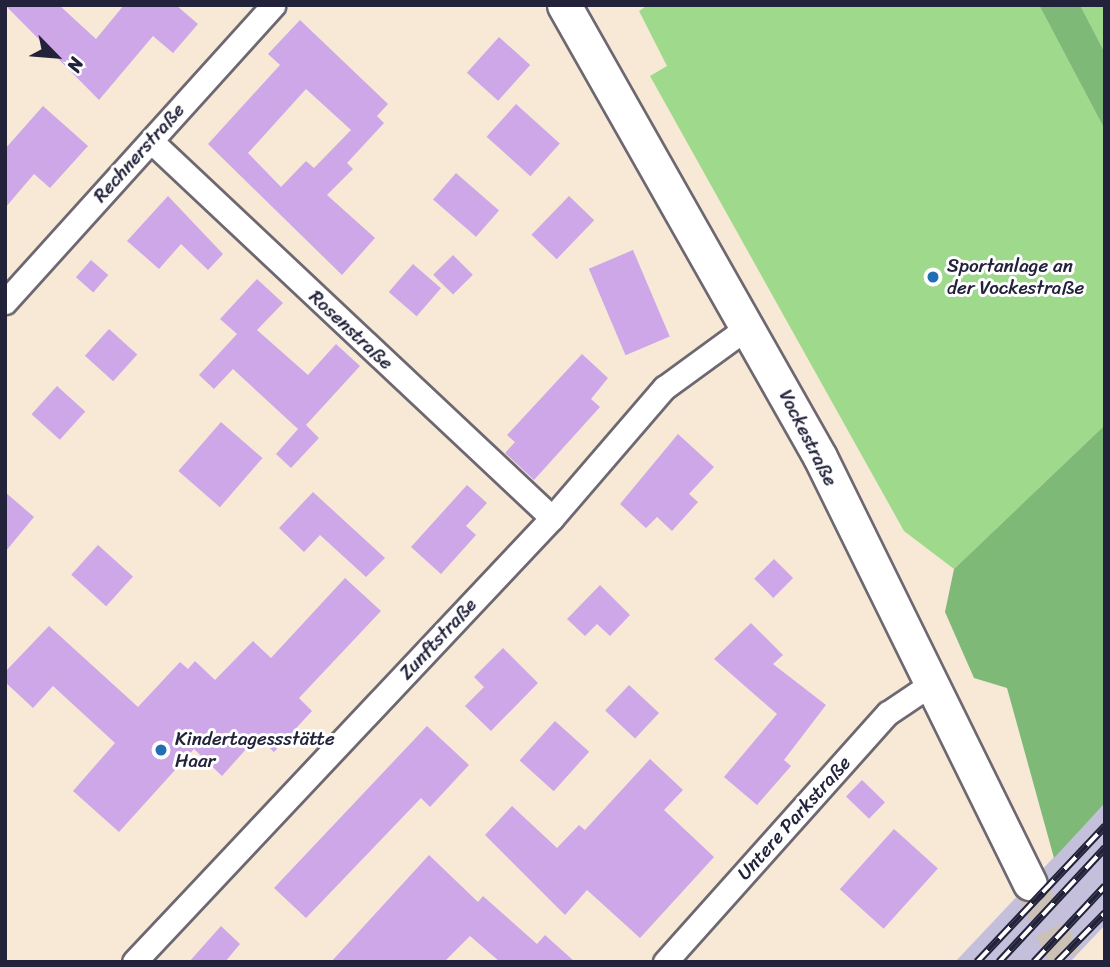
<!DOCTYPE html>
<meta charset="utf-8">
<style>
body{margin:0}
#map{position:relative;width:1110px;height:967px;overflow:hidden;background:#f7e9d6;font-family:Sriracha,sans-serif}
div>[style]{position:absolute}
[style*='--x']{left:calc(var(--x)*1px);top:calc(var(--y)*1px);width:calc(var(--w)*1px);rotate:calc(var(--a)*1deg)}
.industrial>*{inset:0;background:#c4c0db}
.green>*{inset:0;background:#9ed98c}
.forest>*{inset:0;background:#7eb978}
.building>*{inset:0;background:#cea7e9;transform-origin:0 0}
.secondary-tunnel>*{height:33px;margin-top:-16.5px;transform-origin:0;background:repeating-linear-gradient(90deg,#ccc1b7 0 33px,transparent 0 50px)}
.roads{filter:drop-shadow(2px 0 #6d6871) drop-shadow(-2px 0 #6d6871) drop-shadow(0 2px #6d6871) drop-shadow(0 -2px #6d6871)}
.street>*{height:23px;margin:-11.5px;padding:0 11.5px;transform-origin:11.5px;border-radius:11.5px;background:#fff}
.secondary>*{height:33px;margin:-16.5px;padding:0 16.5px;transform-origin:16.5px;border-radius:16.5px;background:#fff}
.rail>*{height:8px;margin-top:-4px;transform-origin:0;background:repeating-linear-gradient(90deg,#fff 0 16px,#22223b 0 32px);box-sizing:border-box;border-block:2px solid #22223b}
.dots>*{width:19px;height:19px;translate:-50% -50%;box-sizing:border-box;border:4px solid #fff;border-radius:50%}
span{translate:-50% -50%;white-space:nowrap;text-align:center;line-height:1.15;-webkit-text-stroke:6px #fff;paint-order:stroke}
.street-label{font-size:19px;color:#22223b}
.poi-label{font-size:19px;color:#22223b}
.left{translate:0 -50%;text-align:left}
.frame{position:absolute;inset:0;border:7px solid #22223b;pointer-events:none}
.north{position:absolute;left:21px;top:21px;width:70px;height:70px;-webkit-text-stroke:5px #fff;paint-order:stroke;rotate:115deg;font-size:19px;font-weight:700;line-height:28px;text-align:center;color:#22223b}
.north::after{content:'';display:block;margin:auto;width:24px;height:32px;background:#22223b;clip-path:polygon(50% 0,100% 100%,50% 72%,0 100%)}
</style>
<div id="map">
<div class="industrial">
<div style="clip-path:polygon(1105px 803px,1105px 925px,1070px 962px,955px 962px)"></div>
</div>
<div class="green">
<div style="clip-path:polygon(648px 5px,1039px 5px,1105px 130px,1105px 425px,954px 569px,904px 531px,650px 76px,667px 66px,639px 11px)"></div>
<div style="clip-path:polygon(1080px 5px,1105px 5px,1105px 53px)"></div>
</div>
<div class="forest">
<div style="clip-path:polygon(1039px 5px,1080px 5px,1105px 53px,1105px 130px)"></div>
<div style="clip-path:polygon(1105px 425px,1105px 803px,1054px 858px,1007px 688px,974px 678px,945px 612px,954px 569px)"></div>
</div>
<div class="building">
<div style="clip-path:polygon(5px 5px,59px 5px,96px 39px,124px 5px,176px 5px,198px 24px,173px 53px,153px 36px,99px 100px)"></div>
<div style="clip-path:polygon(evenodd,300px 20px,388px 104px,377px 116px,384px 123px,347px 163px,353px 169px,327px 195px,375px 238px,342px 275px,208px 144px,280px 65px,268px 54px,300px 20px,306px 89px,351px 130px,314px 168px,306px 161px,281px 187px,248px 153px,306px 89px)"></div>
<div style="left:499px;top:37px;width:42px;height:48px;rotate:42deg"></div>
<div style="left:516px;top:104px;width:59px;height:44px;rotate:42deg"></div>
<div style="clip-path:polygon(43px 106px,88px 146px,50px 188px,34px 174px,5px 208px,5px 149px)"></div>
<div style="left:456px;top:173px;width:57px;height:35px;rotate:41deg"></div>
<div style="clip-path:polygon(168px 196px,223px 254px,208px 270px,181px 244px,159px 269px,127px 241px)"></div>
<div style="left:569px;top:196px;width:35px;height:54px;rotate:44deg"></div>
<div style="left:633px;top:250px;width:94px;height:48px;rotate:67deg"></div>
<div style="left:453px;top:255px;width:28px;height:28px;rotate:45deg"></div>
<div style="left:91px;top:260px;width:23px;height:23px;rotate:41deg"></div>
<div style="left:413px;top:264px;width:37px;height:37px;rotate:41deg"></div>
<div style="clip-path:polygon(257px 279px,283px 303px,257px 330px,308px 375px,336px 344px,360px 366px,306px 425px,319px 438px,291px 468px,276px 454px,298px 429px,233px 369px,214px 389px,199px 375px,237px 334px,220px 319px)"></div>
<div style="left:109px;top:329px;width:38px;height:36px;rotate:42deg"></div>
<div style="clip-path:polygon(582px 354px,608px 378px,591px 399px,600px 407px,534px 480px,505px 453px,515px 442px,507px 435px)"></div>
<div style="left:57px;top:386px;width:38px;height:38px;rotate:42deg"></div>
<div style="left:221px;top:422px;width:55px;height:65px;rotate:41deg"></div>
<div style="clip-path:polygon(678px 434px,714px 467px,689px 494px,698px 502px,672px 531px,657px 517px,646px 528px,620px 504px)"></div>
<div style="clip-path:polygon(467px 485px,487px 503px,466px 526px,476px 535px,441px 574px,411px 547px)"></div>
<div style="clip-path:polygon(5px 492px,34px 517px,5px 552px)"></div>
<div style="clip-path:polygon(313px 492px,385px 558px,366px 577px,320px 535px,304px 552px,279px 528px)"></div>
<div style="left:98px;top:545px;width:47px;height:40px;rotate:42deg"></div>
<div style="left:774px;top:559px;width:27px;height:28px;rotate:45deg"></div>
<div style="clip-path:polygon(345px 578px,381px 611px,299px 698px,312px 711px,274px 752px,257px 737px,222px 776px,194px 749px,119px 832px,73px 791px,115px 743px,53px 686px,33px 708px,5px 682px,5px 672px,49px 626px,138px 707px,180px 662px,188px 669px,195px 661px,215px 680px,253px 641px,271px 658px)"></div>
<div style="clip-path:polygon(600px 585px,630px 615px,610px 636px,597px 624px,585px 636px,567px 619px)"></div>
<div style="clip-path:polygon(751px 623px,783px 655px,773px 664px,826px 705px,784px 760px,791px 766px,757px 805px,724px 777px,777px 714px,714px 659px)"></div>
<div style="clip-path:polygon(503px 648px,538px 683px,491px 731px,465px 706px,484px 687px,474px 677px)"></div>
<div style="left:629px;top:685px;width:41px;height:35px;rotate:43deg"></div>
<div style="left:555px;top:721px;width:46px;height:53px;rotate:42deg"></div>
<div style="clip-path:polygon(427px 726px,469px 765px,430px 807px,421px 798px,306px 918px,274px 888px)"></div>
<div style="clip-path:polygon(650px 759px,683px 790px,664px 810px,714px 857px,640px 938px,587px 890px,565px 915px,485px 835px,512px 806px,557px 848px,579px 825px,585px 830px)"></div>
<div style="left:862px;top:780px;width:32px;height:23px;rotate:44deg"></div>
<div style="left:894px;top:829px;width:59px;height:81px;rotate:42deg"></div>
<div style="clip-path:polygon(429px 855px,478px 902px,483px 896px,537px 944px,545px 935px,575px 962px,500px 962px,470px 936px,444px 962px,331px 962px)"></div>
<div style="clip-path:polygon(221px 926px,240px 944px,225px 962px,189px 962px)"></div>
</div>
<div class="secondary-tunnel">
<div style="--x:1030;--y:883;--w:87;--a:64.9"></div>
</div>
<div class="roads">
<div class="street">
<div style="--x:151;--y:141;--w:550;--a:43.23"></div>
<div style="--x:5;--y:302;--w:400;--a:-47.9"></div>
<div style="--x:134;--y:962;--w:610;--a:-46.73"></div>
<div style="--x:552;--y:518;--w:172;--a:-49.3"></div>
<div style="--x:664;--y:388;--w:105;--a:-36.1"></div>
<div style="--x:665;--y:962;--w:334;--a:-48.2"></div>
<div style="--x:888;--y:713;--w:52;--a:-34"></div>
</div>
<div class="secondary">
<div style="--x:564;--y:5;--w:519;--a:60.47"></div>
<div style="--x:820;--y:457;--w:475;--a:63.8"></div>
</div>
</div>
<div class="rail">
<div style="--x:977;--y:962;--w:187;--a:-46.7"></div>
<div style="--x:999;--y:962;--w:156;--a:-47.1"></div>
<div style="--x:1034;--y:962;--w:104;--a:-46.9"></div>
<div style="--x:1057;--y:962;--w:69;--a:-45.6"></div>
</div>
<div class="dots">
<div style="left:933px;top:277px;background:#1f6fb2"></div>
<div style="left:161px;top:750px;background:#1f6fb2"></div>
</div>
<div class="street-label">
<span style="left:139px;top:153px;rotate:-48deg">Rechnerstraße</span>
<span style="left:351px;top:330px;rotate:43deg">Rosenstraße</span>
<span style="left:808px;top:438px;rotate:63deg">Vockestraße</span>
<span style="left:438px;top:639px;rotate:-47deg">Zunftstraße</span>
<span style="left:794px;top:818px;rotate:-48deg">Untere Parkstraße</span>
</div>
<div class="poi-label">
<span class="left" style="left:947px;top:277px">Sportanlage an<br>der Vockestraße</span>
<span class="left" style="left:175px;top:750px">Kindertagessstätte<br>Haar</span>
</div>
<div class="frame"></div>
<div class="north">N</div>
</div>
